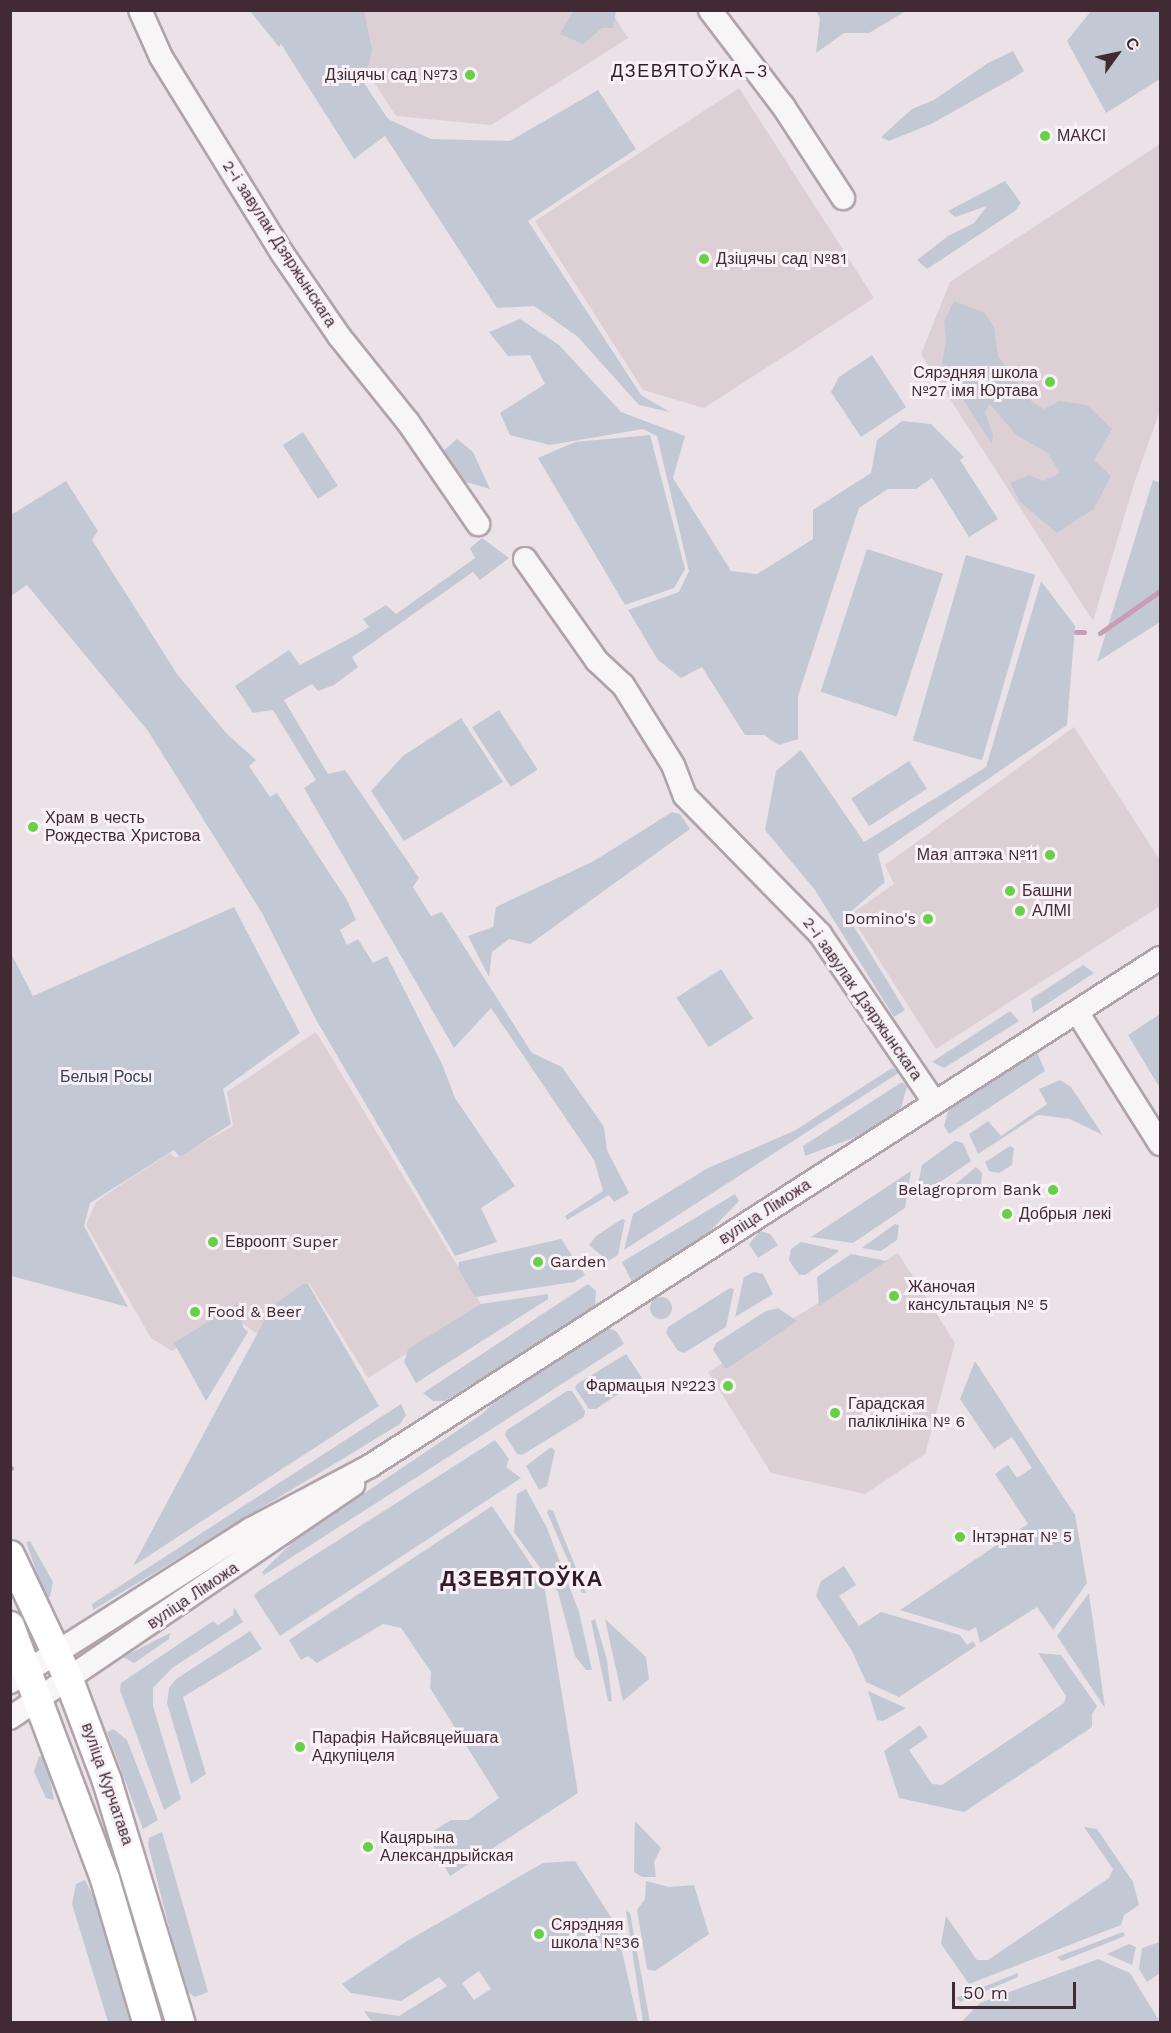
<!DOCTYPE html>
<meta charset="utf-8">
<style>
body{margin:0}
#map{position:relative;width:1171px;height:2033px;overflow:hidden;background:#eae2e6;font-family:"Work Sans",sans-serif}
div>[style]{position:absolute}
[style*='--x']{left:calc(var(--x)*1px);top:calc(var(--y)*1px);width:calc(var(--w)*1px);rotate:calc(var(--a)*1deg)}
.built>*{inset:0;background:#dcd0d5}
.green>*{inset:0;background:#c3c9d4;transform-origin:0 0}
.round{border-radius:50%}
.stream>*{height:5px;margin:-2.5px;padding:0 2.5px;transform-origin:2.5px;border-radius:2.5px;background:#ca9db7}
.roads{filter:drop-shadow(2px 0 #b1a3aa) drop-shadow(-2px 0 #b1a3aa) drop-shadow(0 2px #b1a3aa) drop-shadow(0 -2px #b1a3aa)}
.minor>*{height:22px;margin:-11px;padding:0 11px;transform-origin:11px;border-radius:11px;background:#f8f5f6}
.major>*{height:28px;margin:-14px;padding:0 14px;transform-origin:14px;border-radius:14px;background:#fff}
.dots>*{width:16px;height:16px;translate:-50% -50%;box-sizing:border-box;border:3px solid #f8f1f5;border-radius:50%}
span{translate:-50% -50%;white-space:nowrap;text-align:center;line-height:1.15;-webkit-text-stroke:6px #f8f1f5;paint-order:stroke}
.poi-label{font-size:16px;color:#422a35}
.right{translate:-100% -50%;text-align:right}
.left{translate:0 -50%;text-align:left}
.street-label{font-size:16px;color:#422a35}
.park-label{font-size:16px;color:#37425e}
.neighbourhood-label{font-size:18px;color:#331c26;letter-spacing:1.5px}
.district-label{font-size:22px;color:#331c26;font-weight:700;letter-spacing:1.5px}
.frame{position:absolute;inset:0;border:12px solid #422a35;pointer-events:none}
.north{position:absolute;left:1087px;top:24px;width:60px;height:60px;-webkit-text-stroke:4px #f8f1f5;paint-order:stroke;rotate:57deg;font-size:16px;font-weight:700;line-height:24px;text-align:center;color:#422a35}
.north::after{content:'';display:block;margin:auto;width:21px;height:27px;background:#422a35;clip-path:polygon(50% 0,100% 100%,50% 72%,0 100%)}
.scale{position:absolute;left:952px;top:1982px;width:124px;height:27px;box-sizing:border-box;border:3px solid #422a35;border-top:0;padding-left:8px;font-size:18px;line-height:21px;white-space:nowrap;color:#422a35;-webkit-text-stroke:4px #f8f1f5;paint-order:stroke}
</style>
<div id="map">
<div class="built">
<div style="clip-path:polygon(327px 11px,611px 11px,628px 38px,491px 125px,396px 116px)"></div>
<div style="clip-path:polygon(739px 88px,874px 298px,704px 408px,643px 390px,535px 221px)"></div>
<div style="clip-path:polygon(1160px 144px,1160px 410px,1134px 484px,1093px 621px,921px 354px,950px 282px)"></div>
<div style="clip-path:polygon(1074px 727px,1160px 860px,1160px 906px,936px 1049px,850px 915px,894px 884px,885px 865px)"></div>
<div style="clip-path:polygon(316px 1032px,482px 1306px,368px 1378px,309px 1283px,279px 1301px,259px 1335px,230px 1315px,172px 1351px,151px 1338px,86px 1225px,96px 1202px,119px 1186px,170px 1153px,176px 1158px,233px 1126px,227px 1092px)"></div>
<div style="clip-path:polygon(898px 1253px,955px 1343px,925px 1454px,865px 1494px,771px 1473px,708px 1372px)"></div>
</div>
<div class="green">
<div style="clip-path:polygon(574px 10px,616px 11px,613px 28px,602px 28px,583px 44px,560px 34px)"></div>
<div style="clip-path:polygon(250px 11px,364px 11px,372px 50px,364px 83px,388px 119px,431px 139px,510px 141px,598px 90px,636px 149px,528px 221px,641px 395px,670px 412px,639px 405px,577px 336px,534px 306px,497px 308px,385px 136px,354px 159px,281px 44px,279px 47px)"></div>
<div style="clip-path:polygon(816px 11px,906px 11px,869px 33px,844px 33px,816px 53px,820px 18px)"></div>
<div style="clip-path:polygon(1091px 11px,1160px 11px,1160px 79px,1106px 113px,1067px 41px)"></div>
<div style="clip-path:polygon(1013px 51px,1024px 71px,1015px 77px,931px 124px,889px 141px,881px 137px,912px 109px,934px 100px,988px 63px)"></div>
<div style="clip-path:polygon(1005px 181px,1021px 203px,1015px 211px,927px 269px,917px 260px,948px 236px,974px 223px,987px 206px,955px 217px,948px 211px)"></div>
<div style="clip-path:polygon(954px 301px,985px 313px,994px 327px,998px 356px,1032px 402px,1044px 409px,1059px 401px,1087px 405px,1112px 429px,1094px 460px,1111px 476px,1094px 509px,1057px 533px,1020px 502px,1010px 483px,1029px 475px,1043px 481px,1060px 473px,1048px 453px,1016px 435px,990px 404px,985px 412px,993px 435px,992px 444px,945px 371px,942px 363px,946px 341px,944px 321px)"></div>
<div style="clip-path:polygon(520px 319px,559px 345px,621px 412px,685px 436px,673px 478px,731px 571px,757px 574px,813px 539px,813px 510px,871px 473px,877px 440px,902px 421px,931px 424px,964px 457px,960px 460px,998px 519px,969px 537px,932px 478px,916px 489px,888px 489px,859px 508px,798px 696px,798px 739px,779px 745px,764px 735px,745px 735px,702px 667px,681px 678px,658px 660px,628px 610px,679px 592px,689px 571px,657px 436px,643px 429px,550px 445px,510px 435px,500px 413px,545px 384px,530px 355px,508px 356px,489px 332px)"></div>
<div style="clip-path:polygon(872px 355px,906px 407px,861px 437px,831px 392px,839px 377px)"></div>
<div style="left:303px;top:432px;width:64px;height:24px;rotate:57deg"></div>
<div style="clip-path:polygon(650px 435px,685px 569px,674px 588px,625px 605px,538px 458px,575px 442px)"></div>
<div style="clip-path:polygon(457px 439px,473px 452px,490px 489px,459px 480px,441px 453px)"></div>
<div style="clip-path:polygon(1153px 480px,1160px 483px,1160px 622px,1097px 662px)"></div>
<div style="clip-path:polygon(66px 481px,98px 531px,92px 540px,177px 674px,227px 734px,256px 760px,249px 766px,270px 797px,277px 793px,347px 900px,356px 920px,340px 930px,347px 945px,358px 939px,373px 963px,387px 956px,442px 1064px,455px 1098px,515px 1186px,481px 1208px,497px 1242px,455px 1256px,315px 1018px,262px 913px,148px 731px,27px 585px,11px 596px,11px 515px)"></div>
<div style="clip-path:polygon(482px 538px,509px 558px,480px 580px,473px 572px,352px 657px,358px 667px,334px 685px,318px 691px,312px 684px,284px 700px,328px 774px,345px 770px,419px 878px,413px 887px,431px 916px,442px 912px,532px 1053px,562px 1067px,604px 1127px,607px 1150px,629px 1193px,614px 1202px,609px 1195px,567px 1220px,565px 1216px,603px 1191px,594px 1160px,491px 1008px,454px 1048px,304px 788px,316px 780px,273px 710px,253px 713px,235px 686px,289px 650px,300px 665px,356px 635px,369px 627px,363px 619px,386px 605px,396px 614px,475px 558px,470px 548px)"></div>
<div style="left:867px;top:549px;width:80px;height:150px;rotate:18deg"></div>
<div style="left:966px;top:555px;width:72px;height:193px;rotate:16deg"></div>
<div style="clip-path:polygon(1041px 581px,1075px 626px,1067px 725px,878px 854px,885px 882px,847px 915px,905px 1010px,894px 1017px,815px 890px,765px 830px,776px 771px,801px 750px,864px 842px,986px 767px)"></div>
<div style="left:499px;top:710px;width:71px;height:32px;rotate:57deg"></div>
<div style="clip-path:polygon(461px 718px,503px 782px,404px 841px,371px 791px,403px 756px)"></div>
<div style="left:909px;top:761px;width:33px;height:69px;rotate:57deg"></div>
<div style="clip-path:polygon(672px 812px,680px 814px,690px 829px,530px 944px,509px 939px,492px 952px,489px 977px,468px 936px,493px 927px,496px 907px,594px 861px)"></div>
<div style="clip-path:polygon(234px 907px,300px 1033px,223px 1089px,231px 1124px,180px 1157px,174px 1150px,90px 1203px,84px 1226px,128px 1307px,11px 1276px,11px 953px,33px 996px)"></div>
<div style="clip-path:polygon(1083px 965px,1094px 973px,1033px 1013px,1031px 999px)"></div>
<div style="left:721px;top:969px;width:59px;height:53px;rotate:57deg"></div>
<div style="clip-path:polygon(1010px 1011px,1019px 1021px,944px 1068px,932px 1062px)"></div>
<div style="clip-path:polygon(1160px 1014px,1160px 1084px,1158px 1085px,1128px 1035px)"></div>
<div style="clip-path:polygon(1037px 1052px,1045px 1071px,949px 1134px,944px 1126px,949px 1109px)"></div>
<div style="clip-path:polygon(892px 1068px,900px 1072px,624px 1250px,633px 1214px,708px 1168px,794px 1131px)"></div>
<div style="clip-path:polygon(1060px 1080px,1071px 1087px,1103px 1135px,1070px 1119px,1038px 1115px,978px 1154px,969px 1134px,988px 1121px,1001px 1136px,1047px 1104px,1039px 1089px)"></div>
<div style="clip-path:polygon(902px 1082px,907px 1086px,901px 1108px,861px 1135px,805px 1156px,803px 1146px)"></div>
<div style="clip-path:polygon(955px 1141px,963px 1143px,971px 1161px,915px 1199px,922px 1165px)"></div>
<div style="clip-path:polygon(1010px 1146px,1014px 1148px,1012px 1165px,999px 1173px,989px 1171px,985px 1162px)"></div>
<div style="clip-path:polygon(976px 1167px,982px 1173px,981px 1185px,968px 1193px,952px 1187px)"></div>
<div style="clip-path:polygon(911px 1171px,905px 1208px,853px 1243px,811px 1237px)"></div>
<div style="clip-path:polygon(735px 1194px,739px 1201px,708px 1233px,632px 1282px,622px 1262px)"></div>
<div style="clip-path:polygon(622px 1219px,625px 1220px,618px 1255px,608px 1261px,589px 1245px,596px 1236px)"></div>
<div style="clip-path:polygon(895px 1224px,899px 1225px,897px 1240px,881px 1251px,862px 1248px)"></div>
<div style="clip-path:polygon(760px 1231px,770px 1234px,778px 1245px,758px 1258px,749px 1244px)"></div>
<div style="clip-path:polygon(561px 1239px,585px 1275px,574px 1282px,475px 1297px,458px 1268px,459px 1262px)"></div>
<div style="clip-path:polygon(801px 1242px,838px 1250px,838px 1252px,805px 1275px,799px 1275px,789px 1260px,791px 1249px)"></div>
<div style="clip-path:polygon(851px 1254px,887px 1261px,819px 1306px,817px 1277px)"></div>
<div style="clip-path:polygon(754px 1272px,763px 1274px,773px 1294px,735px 1317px,744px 1277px)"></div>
<div style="clip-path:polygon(303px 1284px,308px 1284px,379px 1406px,133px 1566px,272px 1306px)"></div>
<div style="clip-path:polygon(588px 1284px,596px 1291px,595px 1307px,445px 1401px,433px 1401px,423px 1393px)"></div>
<div style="clip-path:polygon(730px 1288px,734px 1289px,726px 1327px,684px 1353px,678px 1351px,666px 1333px,668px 1327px)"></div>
<div style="clip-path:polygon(548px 1294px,548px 1299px,416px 1383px,404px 1362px,408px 1349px,481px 1304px)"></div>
<div class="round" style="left:650px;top:1297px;width:22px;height:22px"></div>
<div style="clip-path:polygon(238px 1303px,243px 1327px,248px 1332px,206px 1401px,174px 1343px)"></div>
<div style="clip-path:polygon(778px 1308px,797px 1321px,726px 1369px,713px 1350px,716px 1343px,766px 1311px)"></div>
<div style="clip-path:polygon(609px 1328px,617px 1332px,624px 1344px,264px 1575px,262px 1572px,295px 1540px,482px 1414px,498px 1399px)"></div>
<div style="clip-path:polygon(626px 1354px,642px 1378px,596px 1409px,589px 1409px,575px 1388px,577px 1384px)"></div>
<div style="clip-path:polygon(975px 1361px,1075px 1515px,1087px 1583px,1053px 1630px,1037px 1607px,980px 1643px,976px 1627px,969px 1631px,900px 1610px,1028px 1524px,995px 1474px,1008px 1465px,1017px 1478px,1032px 1468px,1012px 1437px,994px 1449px,960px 1399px)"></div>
<div style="clip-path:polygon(567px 1391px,572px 1391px,585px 1411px,584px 1417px,522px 1455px,517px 1454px,505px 1435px,507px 1430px)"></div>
<div style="clip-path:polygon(401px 1404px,406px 1415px,400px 1424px,93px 1610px,92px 1604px)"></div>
<div style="clip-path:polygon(495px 1440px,509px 1459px,506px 1467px,521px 1478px,280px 1636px,254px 1596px,257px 1592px)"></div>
<div style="clip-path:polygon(551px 1447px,555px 1451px,547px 1486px,539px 1490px,526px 1466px)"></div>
<div style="clip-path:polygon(526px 1489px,547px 1528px,579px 1612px,592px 1670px,586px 1670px,575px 1656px,558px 1592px,514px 1532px,517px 1494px)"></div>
<div style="clip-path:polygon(492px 1506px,544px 1584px,578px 1793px,450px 1876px,427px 1835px,451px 1820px,468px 1820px,499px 1798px,430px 1688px,431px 1672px,401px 1628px,383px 1624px,317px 1663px,308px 1656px,301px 1660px,289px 1640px)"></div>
<div style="clip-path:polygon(549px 1509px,553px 1511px,586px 1593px,582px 1593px,547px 1512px)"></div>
<div style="clip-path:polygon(30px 1541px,53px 1582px,50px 1597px,46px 1599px,26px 1542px)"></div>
<div style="clip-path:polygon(844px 1566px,856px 1585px,839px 1596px,859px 1626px,881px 1612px,960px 1635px,967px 1645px,973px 1641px,976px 1646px,899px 1697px,866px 1682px,852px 1651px,816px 1596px,821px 1581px)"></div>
<div style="clip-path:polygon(1089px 1593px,1105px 1708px,1057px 1636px)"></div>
<div style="clip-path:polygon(234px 1607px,243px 1622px,172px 1668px,153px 1688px,153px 1706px,181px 1799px,164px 1810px,120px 1690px,121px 1683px,213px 1621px,218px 1625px,233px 1615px)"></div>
<div style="clip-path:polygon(595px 1619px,607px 1660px,612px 1702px,608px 1701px,591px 1621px)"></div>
<div style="clip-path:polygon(605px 1619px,646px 1657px,649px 1679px,623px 1701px)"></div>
<div style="clip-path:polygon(250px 1631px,262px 1649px,183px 1697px,206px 1774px,191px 1784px,167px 1703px,169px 1688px,176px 1679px)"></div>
<div style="clip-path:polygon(170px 1633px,169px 1639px,134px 1663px,123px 1657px)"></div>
<div style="clip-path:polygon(1038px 1653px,1061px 1655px,1097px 1706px,1092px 1714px,1092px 1727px,964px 1812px,899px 1798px,884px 1751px,920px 1725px,928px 1737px,909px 1750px,932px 1784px,942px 1785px,1064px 1703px,1066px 1696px)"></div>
<div style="clip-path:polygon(868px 1691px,906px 1708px,883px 1721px,877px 1720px)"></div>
<div style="clip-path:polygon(113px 1729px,127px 1740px,158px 1820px,143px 1829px,107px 1732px)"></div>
<div style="clip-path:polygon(39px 1756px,46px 1759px,54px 1800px,46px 1798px,34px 1772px)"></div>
<div style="clip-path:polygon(635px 1821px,661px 1848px,654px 1862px,656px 1877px,642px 1877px,634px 1872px)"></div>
<div style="clip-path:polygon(1084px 1827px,1097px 1829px,1133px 1882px,1139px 1905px,1124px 1915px,1121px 1925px,969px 1984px,941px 1944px,946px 1916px,977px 1960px,988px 1960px,1109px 1878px,1113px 1869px)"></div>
<div style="clip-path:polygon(162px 1832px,208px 1992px,195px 1997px,185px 1990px,148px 1844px,149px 1838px)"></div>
<div style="clip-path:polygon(evenodd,575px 1861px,616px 1925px,638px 2022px,372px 2022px,364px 2011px,399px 2016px,447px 1986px,439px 1977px,401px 2001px,351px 1993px,342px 1984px,407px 1941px,543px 1863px,575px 1861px,479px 1971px,491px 1989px,474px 2000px,462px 1983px,479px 1971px)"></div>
<div style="clip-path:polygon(85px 1880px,101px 1911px,132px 2022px,108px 2022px,72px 1904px,76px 1884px)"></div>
<div style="clip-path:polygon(646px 1881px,669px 1887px,694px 1885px,709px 1934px,655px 1971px,647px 1969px,637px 1910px,645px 1899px)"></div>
<div style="clip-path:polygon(626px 1911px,630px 1913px,650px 2022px,643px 2022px)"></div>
<div style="clip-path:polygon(1123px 1932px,1125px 1936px,1062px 1961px,1057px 1957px)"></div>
<div style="clip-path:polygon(1160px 1942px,1160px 1973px,1147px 1982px,1139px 1969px,1142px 1948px)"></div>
<div style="clip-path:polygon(1129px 1944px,1136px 1947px,1132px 1965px,1107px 1954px)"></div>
<div style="clip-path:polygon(1098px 1959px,1130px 1973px,1160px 2022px,961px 2022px,980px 2003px)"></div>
<div style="clip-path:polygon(1018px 1973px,1018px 1977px,960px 2002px,956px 1998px)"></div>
</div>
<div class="stream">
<div style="--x:1076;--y:632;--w:8;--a:0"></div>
<div style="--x:1100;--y:633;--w:73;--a:-35"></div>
<div style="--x:10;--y:1468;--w:1;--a:0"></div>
</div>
<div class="roads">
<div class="minor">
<div style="--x:140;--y:10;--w:51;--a:65.9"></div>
<div style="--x:161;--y:57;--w:230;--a:58.3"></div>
<div style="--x:282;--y:253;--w:101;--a:55.5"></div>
<div style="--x:339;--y:336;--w:110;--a:51.3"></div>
<div style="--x:408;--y:422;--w:124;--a:55.5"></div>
<div style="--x:710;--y:10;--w:121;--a:52.8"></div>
<div style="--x:783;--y:106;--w:110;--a:56.9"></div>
<div style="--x:525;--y:559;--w:125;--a:54.8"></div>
<div style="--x:597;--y:661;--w:35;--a:43"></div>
<div style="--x:623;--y:685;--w:94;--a:58"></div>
<div style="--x:673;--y:765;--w:33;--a:69"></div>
<div style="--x:685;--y:796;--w:193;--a:45.6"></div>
<div style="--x:820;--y:934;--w:204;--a:55.8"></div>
<div style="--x:1077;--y:1012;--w:156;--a:57.8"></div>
<div style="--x:10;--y:1682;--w:285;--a:-32.4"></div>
<div style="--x:251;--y:1529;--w:135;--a:-27.9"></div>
<div style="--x:370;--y:1466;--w:939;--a:-32.74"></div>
<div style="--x:10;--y:1718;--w:415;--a:-34.2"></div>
</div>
<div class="major">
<div style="--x:10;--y:1555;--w:138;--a:64.7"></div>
<div style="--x:69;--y:1680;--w:108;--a:69.4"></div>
<div style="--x:107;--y:1781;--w:252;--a:73.1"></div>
<div style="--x:10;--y:1626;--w:270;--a:69.4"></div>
<div style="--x:105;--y:1879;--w:149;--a:73.6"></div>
</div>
</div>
<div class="dots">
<div style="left:470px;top:75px;background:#67d046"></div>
<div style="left:1045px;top:136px;background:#67d046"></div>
<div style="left:704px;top:259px;background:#67d046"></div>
<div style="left:1050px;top:382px;background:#67d046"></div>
<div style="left:33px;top:827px;background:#67d046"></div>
<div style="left:1050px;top:855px;background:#67d046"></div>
<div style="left:1010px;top:891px;background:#67d046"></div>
<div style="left:1020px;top:911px;background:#67d046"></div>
<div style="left:928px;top:919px;background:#67d046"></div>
<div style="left:1053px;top:1190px;background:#67d046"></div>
<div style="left:1007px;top:1214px;background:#67d046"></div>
<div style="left:213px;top:1242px;background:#67d046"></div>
<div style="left:538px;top:1262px;background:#67d046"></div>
<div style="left:894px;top:1296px;background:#67d046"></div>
<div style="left:195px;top:1312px;background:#67d046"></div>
<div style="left:728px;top:1386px;background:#67d046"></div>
<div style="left:835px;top:1413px;background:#67d046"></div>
<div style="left:960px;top:1537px;background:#67d046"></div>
<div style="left:300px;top:1747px;background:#67d046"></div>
<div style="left:368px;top:1847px;background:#67d046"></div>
<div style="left:539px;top:1934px;background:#67d046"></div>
</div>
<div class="poi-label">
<span class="right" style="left:458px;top:75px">Дзіцячы сад №73</span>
<span class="left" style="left:1057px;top:136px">МАКСІ</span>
<span class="left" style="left:716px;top:259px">Дзіцячы сад №81</span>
<span class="right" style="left:1038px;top:382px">Сярэдняя школа<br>№27 імя Юртава</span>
<span class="left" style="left:45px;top:827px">Храм в честь<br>Рождества Христова</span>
<span class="right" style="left:1038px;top:855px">Мая аптэка №11</span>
<span class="left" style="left:1022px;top:891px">Башни</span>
<span class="left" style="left:1032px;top:911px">АЛМІ</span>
<span class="right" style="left:916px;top:919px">Domino's</span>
<span class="right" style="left:1041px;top:1190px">Belagroprom Bank</span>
<span class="left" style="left:1019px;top:1214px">Добрыя лекі</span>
<span class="left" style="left:225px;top:1242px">Евроопт Super</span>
<span class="left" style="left:550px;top:1262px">Garden</span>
<span class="left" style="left:908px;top:1296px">Жаночая<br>кансультацыя № 5</span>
<span class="left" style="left:207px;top:1312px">Food &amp; Beer</span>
<span class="right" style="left:716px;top:1386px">Фармацыя №223</span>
<span class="left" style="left:848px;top:1413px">Гарадская<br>паліклініка № 6</span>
<span class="left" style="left:972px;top:1537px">Інтэрнат № 5</span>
<span class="left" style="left:312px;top:1747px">Парафія Найсвяцейшага<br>Адкупіцеля</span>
<span class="left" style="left:380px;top:1847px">Кацярына<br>Александрыйская</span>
<span class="left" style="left:551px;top:1934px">Сярэдняя<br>школа №36</span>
</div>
<div class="street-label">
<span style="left:279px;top:244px;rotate:57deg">2-і завулак Дзяржынскага</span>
<span style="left:862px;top:999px;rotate:55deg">2-і завулак Дзяржынскага</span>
<span style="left:765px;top:1212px;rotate:-33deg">вуліца Ліможа</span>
<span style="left:193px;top:1596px;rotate:-34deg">вуліца Ліможа</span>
<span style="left:107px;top:1784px;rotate:71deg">вуліца Курчатава</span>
</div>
<div class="park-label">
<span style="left:106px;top:1077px">Белыя Росы</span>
</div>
<div class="neighbourhood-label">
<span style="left:690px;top:71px">ДЗЕВЯТОЎКА–3</span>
</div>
<div class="district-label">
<span style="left:522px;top:1579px">ДЗЕВЯТОЎКА</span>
</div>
<div class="frame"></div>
<div class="north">С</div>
<div class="scale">50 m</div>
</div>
